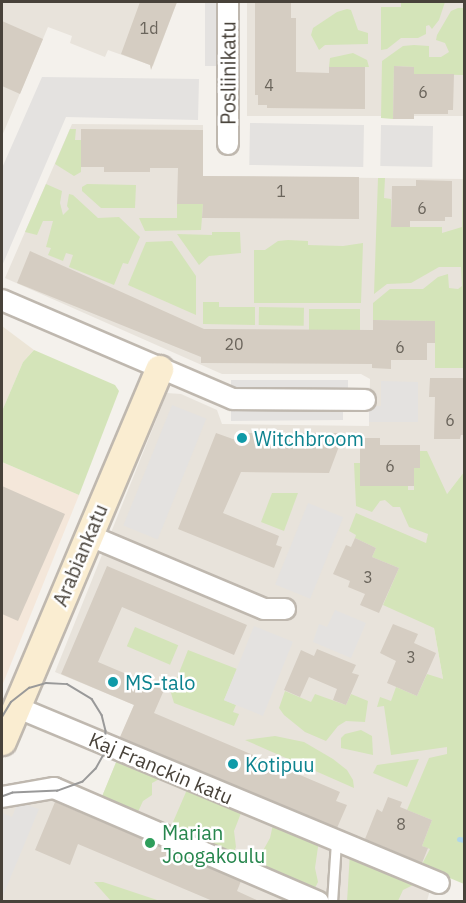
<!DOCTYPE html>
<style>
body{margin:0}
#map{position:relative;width:466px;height:903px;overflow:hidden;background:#f4f1ec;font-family:"IBM Plex Sans",sans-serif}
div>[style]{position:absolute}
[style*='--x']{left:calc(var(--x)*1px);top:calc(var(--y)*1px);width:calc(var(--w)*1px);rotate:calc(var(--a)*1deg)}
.residential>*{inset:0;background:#e8e3db;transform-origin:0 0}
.commercial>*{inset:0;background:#f4e7da}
.education>*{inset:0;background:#ece5d7}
.green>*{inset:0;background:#d4e4b9;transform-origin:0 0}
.parking>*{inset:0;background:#e4e2e0;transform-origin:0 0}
.stream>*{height:5px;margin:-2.5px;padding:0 2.5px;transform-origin:2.5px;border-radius:2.5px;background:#afd6ea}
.building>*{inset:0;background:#d5cdc2}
.roads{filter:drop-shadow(2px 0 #bfb8af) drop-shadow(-2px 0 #bfb8af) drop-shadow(0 2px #bfb8af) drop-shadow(0 -2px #bfb8af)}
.lane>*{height:9px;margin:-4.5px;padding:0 4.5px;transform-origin:4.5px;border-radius:4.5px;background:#fff}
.street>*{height:20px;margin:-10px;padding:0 10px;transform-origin:10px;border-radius:10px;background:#fff}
.secondary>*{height:27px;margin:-13.5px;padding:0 13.5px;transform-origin:13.5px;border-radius:13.5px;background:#faedd1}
.tram>*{height:1.5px;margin:-0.75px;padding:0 0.75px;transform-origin:0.75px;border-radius:0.75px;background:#999}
.dots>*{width:16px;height:16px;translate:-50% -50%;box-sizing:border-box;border:3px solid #fff;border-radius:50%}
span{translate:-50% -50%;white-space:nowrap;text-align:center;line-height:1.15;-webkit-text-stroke:5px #fff;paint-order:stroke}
.number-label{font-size:16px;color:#6b655c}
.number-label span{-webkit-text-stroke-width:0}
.street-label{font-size:20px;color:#48423a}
.culture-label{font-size:20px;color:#0d838f}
.left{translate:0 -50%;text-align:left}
.leisure-label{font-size:20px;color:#27864d}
.frame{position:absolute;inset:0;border:3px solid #48423a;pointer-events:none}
</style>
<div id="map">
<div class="residential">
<div style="clip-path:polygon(2px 2px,177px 2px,153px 66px,108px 50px,105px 57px,70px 43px,72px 36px,48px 27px,2px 136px)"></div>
<div style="left:247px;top:2px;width:217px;height:114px"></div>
<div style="clip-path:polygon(72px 124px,203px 125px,203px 176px,463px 179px,464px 472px,441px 502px,432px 521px,426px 544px,434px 628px,443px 679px,449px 767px,435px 872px,427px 901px,2px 901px,2px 800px,7px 795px,48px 800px,58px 795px,96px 811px,125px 741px,120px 738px,134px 705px,55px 672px,167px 393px,181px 394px,217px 410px,222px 424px,369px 426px,370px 379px,361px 374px,222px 374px,5px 278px)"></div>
</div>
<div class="commercial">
<div style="clip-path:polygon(2px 462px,79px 495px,2px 686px)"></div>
</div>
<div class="education">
<div style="clip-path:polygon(2px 326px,34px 350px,23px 362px,2px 411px)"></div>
</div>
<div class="green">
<div style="clip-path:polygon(409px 2px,445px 2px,439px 20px,432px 29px,429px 25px,426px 26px,426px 34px,418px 38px,401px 38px,387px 49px,381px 50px,381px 7px,401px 7px,401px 3px)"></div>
<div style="clip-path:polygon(458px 8px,464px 8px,463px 75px,414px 74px,414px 67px,394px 66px,393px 119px,381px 118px,382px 61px,403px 46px,414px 45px,429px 46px,429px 57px,441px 57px,449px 52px,445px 43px,436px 40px,437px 35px,451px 11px)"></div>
<div style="clip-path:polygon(347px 9px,351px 10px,358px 30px,368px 33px,368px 44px,325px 45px,319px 50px,311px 35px,313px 28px,337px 12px)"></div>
<div style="clip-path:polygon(353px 53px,367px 60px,369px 67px,329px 67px,330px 58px)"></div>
<div style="clip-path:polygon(464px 99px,464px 368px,435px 368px,435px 321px,373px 320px,373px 303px,390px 289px,423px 289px,438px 277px,448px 274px,449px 288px,458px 289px,462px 286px,461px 267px,439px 267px,411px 283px,387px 284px,374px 294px,378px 178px,385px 178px,384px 198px,391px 199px,391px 227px,442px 227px,442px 233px,462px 227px)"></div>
<div style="clip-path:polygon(70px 129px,76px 129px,75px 140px,81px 140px,81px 172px,74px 176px,55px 164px)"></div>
<div style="clip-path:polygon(46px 184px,62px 191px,60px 203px,63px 215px,69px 209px,67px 206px,69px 194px,73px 195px,98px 218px,119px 217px,140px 237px,128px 264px,123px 263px,114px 285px,69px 267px,73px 255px,66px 253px,63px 261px,48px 255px,51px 248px,46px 247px,53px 221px,43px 221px,37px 235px,25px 232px)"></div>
<div style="clip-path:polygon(87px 184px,136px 185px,135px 208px,101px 208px,82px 191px,82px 187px)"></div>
<div style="clip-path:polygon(177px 204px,203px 204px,201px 230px,145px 231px,139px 218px,177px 218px)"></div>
<div style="clip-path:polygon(212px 232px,240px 232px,241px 253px,209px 256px,199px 265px,177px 234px,212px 235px)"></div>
<div style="clip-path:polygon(288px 240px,308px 241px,308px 245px,343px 246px,363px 243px,361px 303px,254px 303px,254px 250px,265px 250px,278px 241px)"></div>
<div style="clip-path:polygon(172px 241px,196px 276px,196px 315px,128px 285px,146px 242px)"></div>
<div style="clip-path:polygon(203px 302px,219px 302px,219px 307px,255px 307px,255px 325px,203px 324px)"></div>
<div style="left:259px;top:307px;width:45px;height:18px;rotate:1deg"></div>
<div style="left:309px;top:309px;width:51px;height:21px"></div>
<div style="clip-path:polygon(34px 350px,115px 385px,119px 391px,79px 495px,2px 462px,2px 411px,23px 362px)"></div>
<div style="clip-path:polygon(420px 451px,427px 451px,447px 494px,464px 472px,464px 884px,421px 866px,430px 849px,422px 846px,432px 820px,407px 810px,429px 758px,447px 754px,447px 747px,391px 755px,384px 706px,377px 707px,380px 697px,391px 701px,396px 687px,417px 696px,427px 674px,443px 679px,434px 628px,383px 605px,399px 568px,372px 557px,376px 548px,355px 538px,356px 535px,349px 531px,356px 513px,426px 543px,428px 534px,409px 527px,400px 507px,393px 507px,385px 500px,380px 501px,372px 512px,356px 506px,354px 463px,360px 463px,360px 486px,408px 486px,408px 490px,414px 490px,414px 468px,420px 468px)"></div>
<div style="clip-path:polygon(272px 493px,298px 493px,284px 531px,261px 522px)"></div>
<div style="left:135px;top:627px;width:47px;height:21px;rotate:23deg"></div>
<div style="clip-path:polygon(188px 650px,237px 669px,224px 700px,236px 705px,233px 712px,239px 714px,234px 726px,174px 703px,171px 693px)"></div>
<div style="clip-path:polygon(285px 691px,311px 702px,315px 694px,346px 705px,351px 694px,368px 701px,365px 722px,346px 721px,338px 726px,326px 741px,305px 732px,284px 715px,279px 708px)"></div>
<div style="clip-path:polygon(361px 730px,372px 736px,373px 755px,341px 748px,341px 738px,345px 734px)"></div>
<div style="clip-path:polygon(275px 736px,304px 742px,333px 759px,347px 770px,353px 780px,354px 788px,245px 740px)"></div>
<div style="clip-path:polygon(119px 755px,167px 775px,152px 783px,152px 795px,143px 801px,137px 814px,101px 799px)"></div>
<div style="clip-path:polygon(419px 759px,407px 787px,373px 773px,377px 765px)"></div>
<div style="clip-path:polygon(189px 785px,243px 808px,234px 831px,236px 847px,232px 856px,170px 829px)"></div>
<div style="clip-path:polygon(274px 820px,319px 840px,315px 868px,318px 882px,315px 888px,255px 865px,270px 838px)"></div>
<div style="clip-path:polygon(350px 852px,414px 881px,413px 885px,403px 890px,398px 901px,347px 902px)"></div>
<div style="clip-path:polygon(94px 882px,103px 882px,160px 901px,111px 901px)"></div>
</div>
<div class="parking">
<div style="left:205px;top:2px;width:13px;height:64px"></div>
<div style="clip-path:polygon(42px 77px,199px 79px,198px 120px,66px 117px,2px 266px,2px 168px)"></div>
<div style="left:250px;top:123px;width:114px;height:42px;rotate:1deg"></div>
<div style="left:381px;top:125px;width:52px;height:41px;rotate:1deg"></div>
<div style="clip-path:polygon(231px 380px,348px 380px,348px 400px,343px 406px,343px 420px,231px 421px)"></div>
<div style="clip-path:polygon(381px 381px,418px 382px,418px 422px,369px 422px,369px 406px,381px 406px)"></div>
<div style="left:172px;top:405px;width:37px;height:130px;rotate:22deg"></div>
<div style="left:308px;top:503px;width:38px;height:88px;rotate:22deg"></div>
<div style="clip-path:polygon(335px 610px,366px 623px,351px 658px,313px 642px,319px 624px,327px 627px)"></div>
<div style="left:254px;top:626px;width:42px;height:80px;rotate:22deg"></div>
<div style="clip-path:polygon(18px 802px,39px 809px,2px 898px,2px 813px,12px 817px)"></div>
</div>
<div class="stream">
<div style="--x:459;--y:839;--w:5;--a:11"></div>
</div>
<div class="building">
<div style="clip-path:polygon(140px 2px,177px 2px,151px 70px,150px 65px,121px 54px)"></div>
<div style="clip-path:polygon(255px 2px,291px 2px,291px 18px,296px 18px,296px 72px,329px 73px,329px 67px,365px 67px,365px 109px,267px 108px,267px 105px,258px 105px,258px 95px,255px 95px)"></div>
<div style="clip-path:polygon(2px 21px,43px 39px,20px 94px,2px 86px)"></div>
<div style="clip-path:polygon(394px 66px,414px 67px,414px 74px,454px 74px,453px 110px,448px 110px,448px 114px,414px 114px,414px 119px,393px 119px)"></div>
<div style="clip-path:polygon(81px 129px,203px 130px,203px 176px,359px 177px,359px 219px,202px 218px,203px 204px,177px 204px,178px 168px,150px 168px,150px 172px,104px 172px,104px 167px,81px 167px)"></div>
<div style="clip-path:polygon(416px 180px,452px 181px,452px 217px,445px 217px,445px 221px,410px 221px,410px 227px,391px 227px,392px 186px,416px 186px)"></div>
<div style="clip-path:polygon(30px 251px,204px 329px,373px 330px,373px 320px,435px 321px,435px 343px,427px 343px,427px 360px,391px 360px,391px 369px,372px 368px,372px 364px,201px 363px,201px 357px,17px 283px)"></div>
<div style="clip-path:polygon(430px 378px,465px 378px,465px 435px,461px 435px,460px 439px,434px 439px,435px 397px,429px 397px)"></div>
<div style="clip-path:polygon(216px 433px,244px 443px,248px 433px,344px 433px,329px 473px,241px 472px,223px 513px,279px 536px,276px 545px,282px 547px,274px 568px,178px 529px)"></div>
<div style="clip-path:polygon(360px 438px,380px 438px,380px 445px,420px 445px,420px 468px,414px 468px,414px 486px,360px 486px)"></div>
<div style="clip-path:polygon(2px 486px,65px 514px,18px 621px,2px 614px)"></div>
<div style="clip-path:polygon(355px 538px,376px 548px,372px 557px,399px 568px,379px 613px,360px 605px,365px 594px,348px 587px,350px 581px,333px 574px,346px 545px,351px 547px)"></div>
<div style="clip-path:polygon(107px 566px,247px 625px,234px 655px,122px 607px,98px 662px,164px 690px,154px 713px,340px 792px,336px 801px,347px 805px,337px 828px,120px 737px,134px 705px,61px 674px)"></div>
<div style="clip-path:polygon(393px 624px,418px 634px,414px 643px,436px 653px,417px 696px,387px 683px,396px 661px,380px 653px)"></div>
<div style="clip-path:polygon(317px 649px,356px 665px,352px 673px,359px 675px,346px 705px,333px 700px,337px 689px,309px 677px,300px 697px,284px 690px,301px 650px,314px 656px)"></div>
<div style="clip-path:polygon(388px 797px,402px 802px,400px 807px,432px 820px,422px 846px,428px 848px,422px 863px,365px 839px,377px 809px,382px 812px)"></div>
<div style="clip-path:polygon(55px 802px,241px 881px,237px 891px,261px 902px,215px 902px,78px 844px,70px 865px,35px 850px)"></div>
</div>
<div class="roads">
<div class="lane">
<div style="--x:332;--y:902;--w:61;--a:-86.2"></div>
</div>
<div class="street">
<div style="--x:228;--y:144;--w:142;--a:-90"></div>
<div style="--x:2;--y:300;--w:251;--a:23.2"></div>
<div style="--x:233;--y:399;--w:132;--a:0.4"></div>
<div style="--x:88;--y:535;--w:191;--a:22.8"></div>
<div style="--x:264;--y:609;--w:21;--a:0"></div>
<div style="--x:16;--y:707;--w:458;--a:22.6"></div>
<div style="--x:2;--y:797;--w:53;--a:-9.8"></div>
<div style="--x:54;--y:788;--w:288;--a:23.3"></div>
</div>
<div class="secondary">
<div style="--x:2;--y:741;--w:404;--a:-67.1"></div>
</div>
</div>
<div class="tram">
<div style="--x:2;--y:717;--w:17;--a:-59"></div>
<div style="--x:11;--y:702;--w:23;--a:-38"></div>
<div style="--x:29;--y:688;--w:18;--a:-16"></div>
<div style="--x:46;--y:683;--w:21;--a:3"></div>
<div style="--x:67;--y:684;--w:29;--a:31"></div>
<div style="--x:92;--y:699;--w:19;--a:58"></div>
<div style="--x:102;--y:715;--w:16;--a:76"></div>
<div style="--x:106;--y:731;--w:22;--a:93"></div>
<div style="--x:105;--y:753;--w:18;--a:119"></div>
<div style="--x:96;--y:769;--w:18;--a:135"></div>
<div style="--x:83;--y:782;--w:27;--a:160"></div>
<div style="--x:58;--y:791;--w:45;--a:177.5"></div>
<div style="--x:13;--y:793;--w:12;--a:160"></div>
</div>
<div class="dots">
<div style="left:242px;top:438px;background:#0f9aa8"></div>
<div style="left:113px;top:682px;background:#0f9aa8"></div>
<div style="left:233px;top:764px;background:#0f9aa8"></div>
<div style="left:150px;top:843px;background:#2e9e5b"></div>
</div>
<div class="number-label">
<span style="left:149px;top:28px">1d</span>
<span style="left:269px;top:85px">4</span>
<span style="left:423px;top:92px">6</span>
<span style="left:281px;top:191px">1</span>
<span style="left:422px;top:208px">6</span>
<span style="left:234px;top:344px">20</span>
<span style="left:400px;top:347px">6</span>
<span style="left:450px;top:420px">6</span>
<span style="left:390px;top:466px">6</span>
<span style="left:368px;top:577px">3</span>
<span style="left:411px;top:657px">3</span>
<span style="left:401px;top:824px">8</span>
</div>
<div class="street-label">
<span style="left:228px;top:73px;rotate:-90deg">Posliinikatu</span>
<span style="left:80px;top:555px;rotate:-67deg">Arabiankatu</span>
<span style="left:161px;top:768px;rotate:23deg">Kaj Franckin katu</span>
</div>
<div class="culture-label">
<span class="left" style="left:254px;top:438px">Witchbroom</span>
<span class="left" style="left:125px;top:682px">MS-talo</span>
<span class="left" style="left:245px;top:764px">Kotipuu</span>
</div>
<div class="leisure-label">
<span class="left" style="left:162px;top:844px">Marian<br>Joogakoulu</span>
</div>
<div class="frame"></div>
</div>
